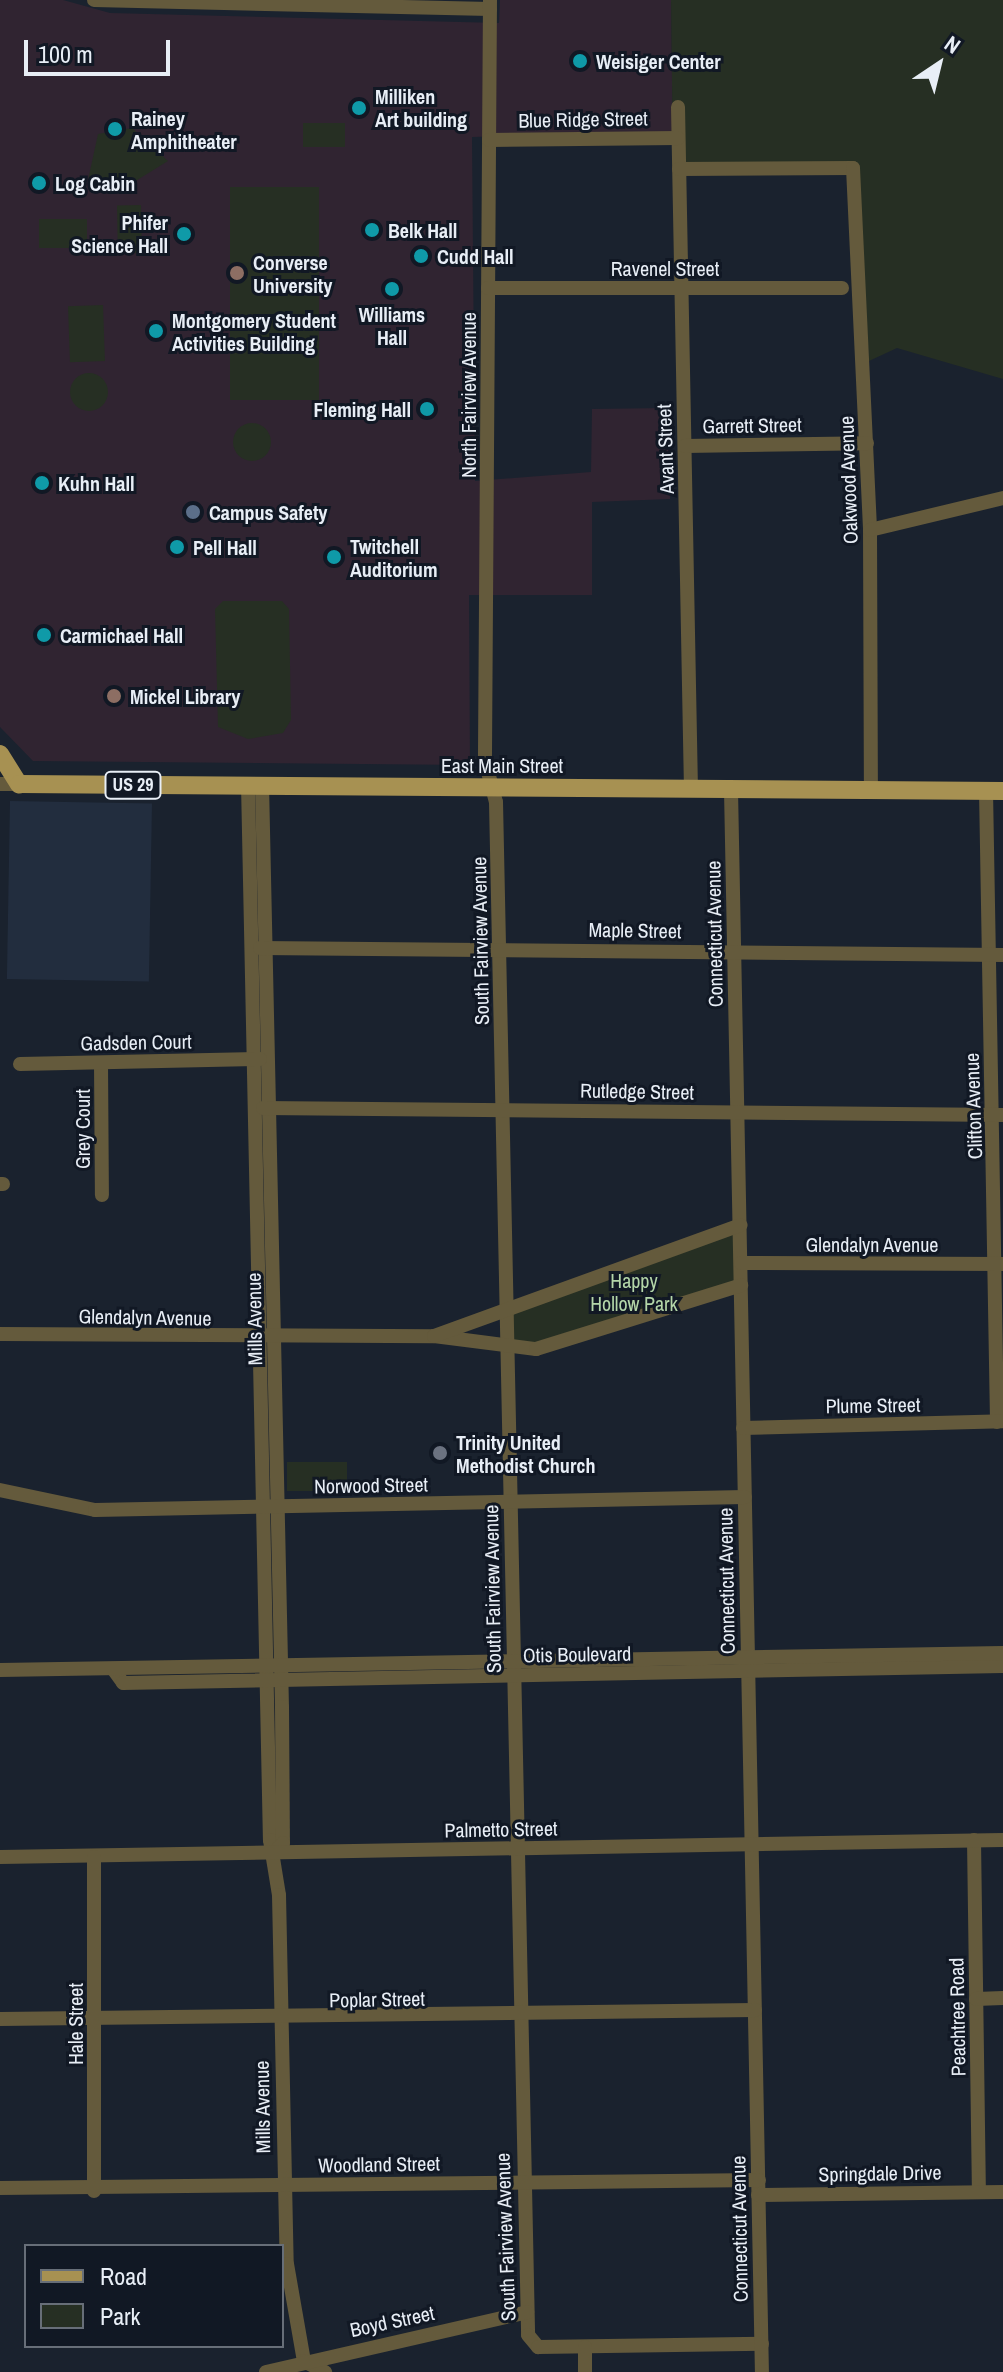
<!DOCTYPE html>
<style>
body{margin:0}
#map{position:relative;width:1003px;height:2372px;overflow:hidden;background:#1a222e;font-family:"Archivo Narrow",sans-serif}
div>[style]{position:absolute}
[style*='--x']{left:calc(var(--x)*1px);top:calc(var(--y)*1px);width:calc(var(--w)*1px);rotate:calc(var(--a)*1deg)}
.built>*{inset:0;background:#222d3e;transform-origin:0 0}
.education>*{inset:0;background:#302431}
.green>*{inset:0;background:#262f23;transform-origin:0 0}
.round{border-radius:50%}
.minor>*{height:14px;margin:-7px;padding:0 7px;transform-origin:7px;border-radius:7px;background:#645a3c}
.major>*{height:18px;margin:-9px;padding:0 9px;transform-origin:9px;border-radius:9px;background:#a79152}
.dots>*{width:22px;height:22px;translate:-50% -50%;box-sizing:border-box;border:4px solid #111824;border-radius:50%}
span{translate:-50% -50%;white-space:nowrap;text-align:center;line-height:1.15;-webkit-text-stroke:6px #111824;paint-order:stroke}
.shield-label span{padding:2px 6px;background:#111824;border:2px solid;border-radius:6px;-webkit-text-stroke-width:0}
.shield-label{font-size:18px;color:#e8eef6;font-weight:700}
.poi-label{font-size:20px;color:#e8eef6;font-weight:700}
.left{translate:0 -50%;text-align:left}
.right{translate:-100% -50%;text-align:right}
.street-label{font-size:20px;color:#e8eef6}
.park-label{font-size:20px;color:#b4d6a9}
.legend{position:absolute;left:24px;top:2244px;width:260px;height:104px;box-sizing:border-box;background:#111824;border:2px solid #676e78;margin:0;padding:10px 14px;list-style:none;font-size:24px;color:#e8eef6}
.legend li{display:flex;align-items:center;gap:16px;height:40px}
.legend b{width:40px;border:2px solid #676e78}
.north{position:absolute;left:899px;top:24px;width:80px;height:80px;-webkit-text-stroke:6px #111824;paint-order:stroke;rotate:35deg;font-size:22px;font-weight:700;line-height:32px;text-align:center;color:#e8eef6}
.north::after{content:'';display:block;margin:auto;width:28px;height:36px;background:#e8eef6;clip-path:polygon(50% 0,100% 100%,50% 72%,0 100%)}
.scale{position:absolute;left:24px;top:40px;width:146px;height:36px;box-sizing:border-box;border:4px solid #e8eef6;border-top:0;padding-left:10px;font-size:24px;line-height:28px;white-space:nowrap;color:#e8eef6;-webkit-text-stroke:6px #111824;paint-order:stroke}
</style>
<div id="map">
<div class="built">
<div style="left:10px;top:801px;width:142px;height:178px;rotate:1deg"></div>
</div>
<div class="education">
<div style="clip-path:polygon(0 0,63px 0,110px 13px,499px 23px,500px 0,671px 0,673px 132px,472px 137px,475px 481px,591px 472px,592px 409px,668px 408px,670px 499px,592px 502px,592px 595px,469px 595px,470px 765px,33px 761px,0 727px)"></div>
</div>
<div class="green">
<div style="clip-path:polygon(671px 0,1003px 0,1003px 379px,897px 348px,869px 361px,856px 164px,673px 167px)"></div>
<div style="left:303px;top:123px;width:42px;height:24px"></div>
<div style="clip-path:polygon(132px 128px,168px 161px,134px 182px,88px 180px,98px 134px)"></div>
<div style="left:319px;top:187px;width:213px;height:89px;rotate:90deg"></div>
<div style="left:141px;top:205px;width:48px;height:24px;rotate:89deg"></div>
<div style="left:87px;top:219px;width:29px;height:48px;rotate:90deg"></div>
<div style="left:103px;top:305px;width:56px;height:35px;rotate:88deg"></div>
<div class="round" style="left:70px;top:373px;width:38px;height:38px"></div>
<div class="round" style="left:233px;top:423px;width:38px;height:38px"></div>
<div style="clip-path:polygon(223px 601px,282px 601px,289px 609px,291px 720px,283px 733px,248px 739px,218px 727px,215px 609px)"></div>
<div style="clip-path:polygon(740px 1225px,741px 1285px,506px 1351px,505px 1308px)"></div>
<div style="left:347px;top:1462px;width:29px;height:60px;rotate:90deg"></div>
</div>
<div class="minor">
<div style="--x:94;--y:0;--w:396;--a:1.3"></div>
<div style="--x:490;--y:0;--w:761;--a:90.38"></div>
<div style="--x:485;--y:761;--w:42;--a:75"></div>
<div style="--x:496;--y:802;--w:1533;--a:88.8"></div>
<div style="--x:528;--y:2335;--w:16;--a:50"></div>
<div style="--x:538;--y:2347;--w:224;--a:-0.8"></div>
<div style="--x:678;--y:107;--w:682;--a:88.91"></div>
<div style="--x:489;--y:140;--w:189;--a:-0.6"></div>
<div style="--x:679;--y:169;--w:174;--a:-0.3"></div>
<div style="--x:853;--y:168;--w:362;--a:87.3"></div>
<div style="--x:870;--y:530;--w:260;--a:89.8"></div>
<div style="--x:488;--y:288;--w:354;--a:0"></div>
<div style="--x:685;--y:446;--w:182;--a:-0.9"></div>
<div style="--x:870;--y:530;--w:137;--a:-13.5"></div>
<div style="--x:0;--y:784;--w:19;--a:0"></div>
<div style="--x:248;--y:784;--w:1056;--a:88.81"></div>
<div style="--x:270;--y:1840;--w:56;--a:80.7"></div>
<div style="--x:279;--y:1895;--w:369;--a:88.8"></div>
<div style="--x:287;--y:2264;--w:98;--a:80.1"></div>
<div style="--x:262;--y:784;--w:923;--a:88.76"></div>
<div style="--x:282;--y:1707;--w:136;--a:89.6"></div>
<div style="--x:283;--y:1843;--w:9;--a:131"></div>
<div style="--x:731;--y:790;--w:1582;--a:88.88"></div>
<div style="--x:986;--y:790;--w:632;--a:89"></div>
<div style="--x:260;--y:948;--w:743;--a:0.54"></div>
<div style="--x:101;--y:1063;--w:132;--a:89.6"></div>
<div style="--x:20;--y:1064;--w:240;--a:-1.2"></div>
<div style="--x:263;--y:1108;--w:740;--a:0.54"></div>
<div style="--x:0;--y:1184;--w:3;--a:0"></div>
<div style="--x:741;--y:1263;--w:262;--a:0.2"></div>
<div style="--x:0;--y:1334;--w:434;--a:0.3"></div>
<div style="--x:434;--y:1336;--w:103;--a:7.3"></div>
<div style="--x:536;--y:1349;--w:215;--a:-17.3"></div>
<div style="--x:434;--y:1336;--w:326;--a:-19.9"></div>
<div style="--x:743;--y:1428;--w:260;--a:-1.5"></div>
<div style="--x:0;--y:1490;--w:97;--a:11.9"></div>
<div style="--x:95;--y:1510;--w:650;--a:-1.15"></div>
<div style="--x:113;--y:1669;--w:17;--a:54"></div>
<div style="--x:123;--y:1683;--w:880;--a:-1.11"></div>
<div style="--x:0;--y:1670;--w:1003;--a:-0.97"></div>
<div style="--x:974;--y:1840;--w:352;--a:89.2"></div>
<div style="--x:0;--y:1857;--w:1003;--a:-0.97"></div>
<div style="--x:976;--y:1999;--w:27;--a:-2"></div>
<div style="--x:0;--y:2019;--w:755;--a:-0.68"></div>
<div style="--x:0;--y:2188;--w:759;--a:-0.6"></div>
<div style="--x:94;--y:2191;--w:334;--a:-90"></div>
<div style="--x:758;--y:2195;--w:245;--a:-0.7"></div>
<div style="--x:585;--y:2347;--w:25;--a:90"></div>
<div style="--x:304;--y:2361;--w:24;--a:28"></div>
<div style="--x:266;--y:2372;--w:268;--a:-12.9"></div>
</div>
<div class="major">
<div style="--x:0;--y:754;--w:36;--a:58"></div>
<div style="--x:19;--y:784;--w:984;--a:0.41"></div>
</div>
<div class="dots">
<div style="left:580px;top:61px;background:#0f9aa8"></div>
<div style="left:359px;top:108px;background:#0f9aa8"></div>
<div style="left:115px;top:129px;background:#0f9aa8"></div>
<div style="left:39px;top:183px;background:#0f9aa8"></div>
<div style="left:372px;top:230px;background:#0f9aa8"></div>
<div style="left:184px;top:234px;background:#0f9aa8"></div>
<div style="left:421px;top:256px;background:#0f9aa8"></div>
<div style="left:237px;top:273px;background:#8d6e63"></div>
<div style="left:392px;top:289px;background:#0f9aa8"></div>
<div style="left:156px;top:331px;background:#0f9aa8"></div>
<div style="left:427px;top:409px;background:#0f9aa8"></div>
<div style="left:42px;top:483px;background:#0f9aa8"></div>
<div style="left:193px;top:512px;background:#5c6f8a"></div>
<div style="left:177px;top:547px;background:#0f9aa8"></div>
<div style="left:334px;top:557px;background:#0f9aa8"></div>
<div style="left:44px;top:635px;background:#0f9aa8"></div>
<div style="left:114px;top:696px;background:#8d6e63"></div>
<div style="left:440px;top:1453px;background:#6b7280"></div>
</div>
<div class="shield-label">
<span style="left:133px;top:785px">US 29</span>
</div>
<div class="poi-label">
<span class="left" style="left:596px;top:61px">Weisiger Center</span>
<span class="left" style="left:375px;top:108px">Milliken<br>Art building</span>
<span class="left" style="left:131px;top:130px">Rainey<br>Amphitheater</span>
<span class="left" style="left:55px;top:183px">Log Cabin</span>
<span class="right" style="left:168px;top:234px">Phifer<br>Science Hall</span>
<span class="left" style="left:388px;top:230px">Belk Hall</span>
<span class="left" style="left:437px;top:256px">Cudd Hall</span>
<span class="left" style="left:253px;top:274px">Converse<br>University</span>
<span style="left:392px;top:326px">Williams<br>Hall</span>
<span class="left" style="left:172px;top:332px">Montgomery Student<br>Activities Building</span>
<span class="right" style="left:411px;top:409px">Fleming Hall</span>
<span class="left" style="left:58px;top:483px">Kuhn Hall</span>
<span class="left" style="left:209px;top:512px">Campus Safety</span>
<span class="left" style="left:350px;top:558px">Twitchell<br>Auditorium</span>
<span class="left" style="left:193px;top:547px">Pell Hall</span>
<span class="left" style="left:60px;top:635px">Carmichael Hall</span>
<span class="left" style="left:130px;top:696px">Mickel Library</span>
<span class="left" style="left:456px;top:1454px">Trinity United<br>Methodist Church</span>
</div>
<div class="street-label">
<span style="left:583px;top:119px;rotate:-1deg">Blue Ridge Street</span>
<span style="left:665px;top:268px">Ravenel Street</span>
<span style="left:468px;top:395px;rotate:-90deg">North Fairview Avenue</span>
<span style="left:752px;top:425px;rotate:-1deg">Garrett Street</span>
<span style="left:665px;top:449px;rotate:-92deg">Avant Street</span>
<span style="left:848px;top:480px;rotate:-92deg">Oakwood Avenue</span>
<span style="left:502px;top:765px">East Main Street</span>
<span style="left:635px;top:930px;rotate:1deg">Maple Street</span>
<span style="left:714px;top:934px;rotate:-91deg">Connecticut Avenue</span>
<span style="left:480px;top:941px;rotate:-91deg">South Fairview Avenue</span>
<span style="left:136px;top:1042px;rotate:-1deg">Gadsden Court</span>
<span style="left:637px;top:1091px;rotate:1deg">Rutledge Street</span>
<span style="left:973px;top:1106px;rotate:-92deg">Clifton Avenue</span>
<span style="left:82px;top:1129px;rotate:-90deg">Grey Court</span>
<span style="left:872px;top:1244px">Glendalyn Avenue</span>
<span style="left:145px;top:1317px;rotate:1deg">Glendalyn Avenue</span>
<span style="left:254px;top:1319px;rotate:-91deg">Mills Avenue</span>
<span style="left:873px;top:1405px;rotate:-1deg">Plume Street</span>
<span style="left:371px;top:1485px;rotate:-1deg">Norwood Street</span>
<span style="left:726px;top:1581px;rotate:-91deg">Connecticut Avenue</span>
<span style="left:492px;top:1589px;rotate:-91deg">South Fairview Avenue</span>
<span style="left:577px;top:1654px;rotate:-1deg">Otis Boulevard</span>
<span style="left:501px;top:1829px;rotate:-1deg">Palmetto Street</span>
<span style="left:377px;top:1999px;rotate:-1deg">Poplar Street</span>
<span style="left:957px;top:2017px;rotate:-91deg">Peachtree Road</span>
<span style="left:75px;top:2024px;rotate:-90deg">Hale Street</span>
<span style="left:262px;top:2107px;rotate:-91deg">Mills Avenue</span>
<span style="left:379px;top:2164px;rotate:-1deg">Woodland Street</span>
<span style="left:880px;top:2173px;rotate:-1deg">Springdale Drive</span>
<span style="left:739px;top:2229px;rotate:-91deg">Connecticut Avenue</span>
<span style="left:505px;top:2237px;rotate:-92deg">South Fairview Avenue</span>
<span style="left:392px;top:2321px;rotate:-12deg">Boyd Street</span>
</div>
<div class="park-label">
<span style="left:634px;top:1292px">Happy<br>Hollow Park</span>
</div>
<ul class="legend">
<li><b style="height:10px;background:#a79152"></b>Road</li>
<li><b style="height:22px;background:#262f23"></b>Park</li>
</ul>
<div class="north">N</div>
<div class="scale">100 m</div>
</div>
